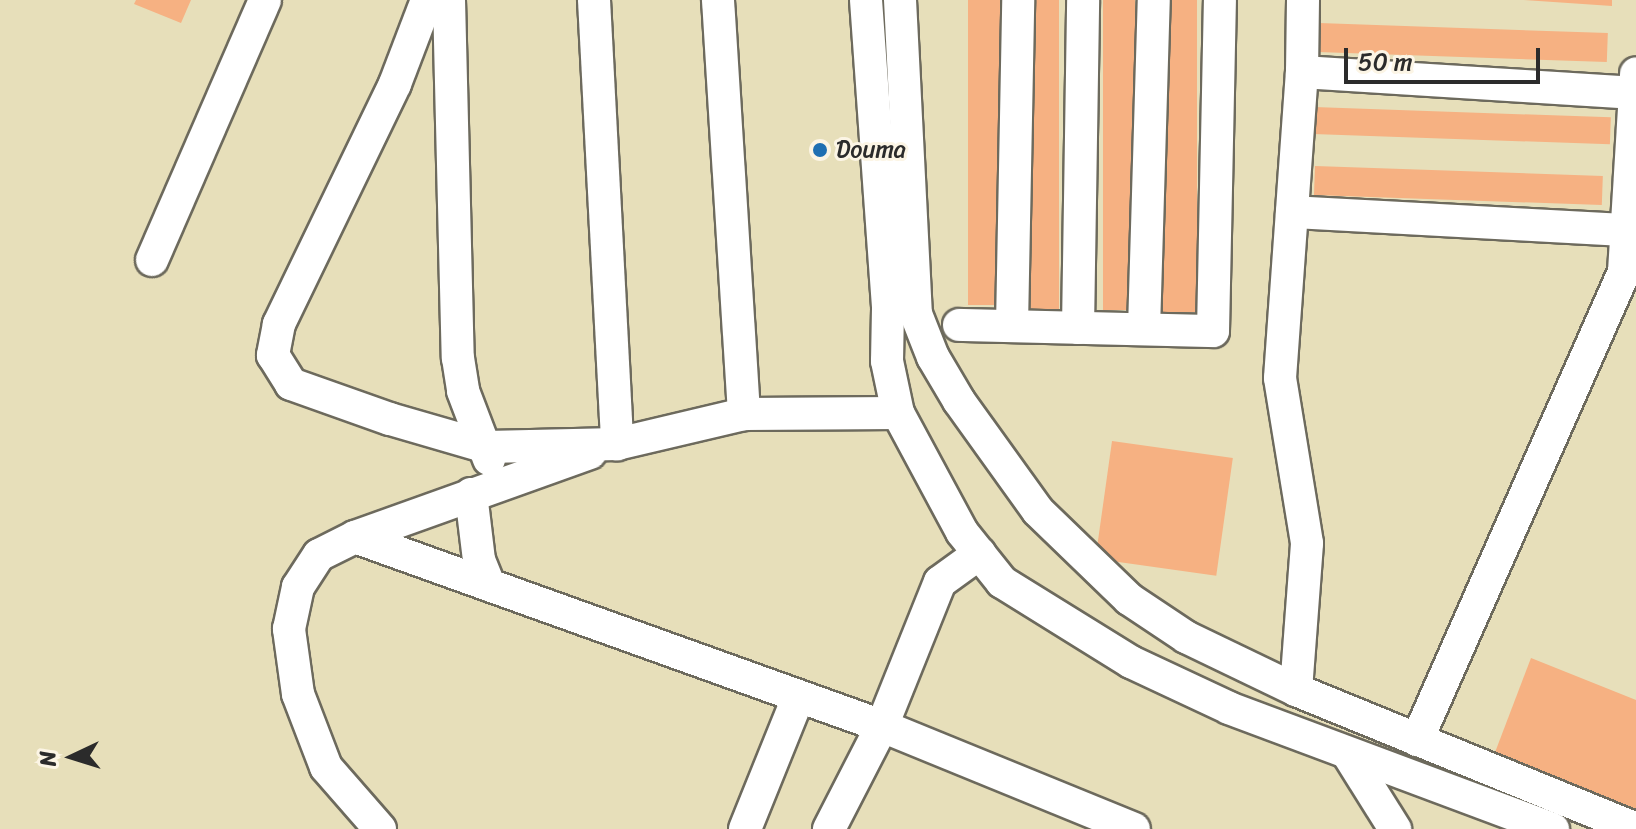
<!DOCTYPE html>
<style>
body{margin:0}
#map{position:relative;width:1636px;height:829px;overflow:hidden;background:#e7dfba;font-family:Sriracha,sans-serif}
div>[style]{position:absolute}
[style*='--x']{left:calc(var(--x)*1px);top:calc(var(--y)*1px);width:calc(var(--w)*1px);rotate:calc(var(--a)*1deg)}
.building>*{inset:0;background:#f6b182;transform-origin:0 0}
.roads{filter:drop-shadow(2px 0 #6d6a5d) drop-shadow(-2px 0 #6d6a5d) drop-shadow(0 2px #6d6a5d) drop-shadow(0 -2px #6d6a5d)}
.minor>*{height:32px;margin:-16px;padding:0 16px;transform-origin:16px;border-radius:16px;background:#fff}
.dots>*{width:22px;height:22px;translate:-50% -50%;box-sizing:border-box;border:4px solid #fcf5e5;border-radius:50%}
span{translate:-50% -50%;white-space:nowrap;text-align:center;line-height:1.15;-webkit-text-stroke:6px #fcf5e5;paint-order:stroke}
.poi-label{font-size:24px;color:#2b2b2b}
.left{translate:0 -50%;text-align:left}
.north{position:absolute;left:32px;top:717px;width:80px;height:80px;-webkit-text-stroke:6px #fcf5e5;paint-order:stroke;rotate:266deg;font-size:22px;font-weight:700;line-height:32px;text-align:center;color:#2b2b2b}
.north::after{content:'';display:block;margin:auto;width:28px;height:36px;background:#2b2b2b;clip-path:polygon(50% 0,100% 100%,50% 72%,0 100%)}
.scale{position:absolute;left:1344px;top:48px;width:196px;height:36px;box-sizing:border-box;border:4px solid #2b2b2b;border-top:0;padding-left:10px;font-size:24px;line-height:28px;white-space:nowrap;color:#2b2b2b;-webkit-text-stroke:6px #fcf5e5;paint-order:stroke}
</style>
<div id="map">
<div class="building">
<div style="clip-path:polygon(136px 0,191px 0,181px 23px,134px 4px)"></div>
<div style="left:968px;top:0;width:32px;height:305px"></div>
<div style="left:1026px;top:0;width:33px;height:310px"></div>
<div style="left:1103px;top:0;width:32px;height:310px"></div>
<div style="left:1160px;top:0;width:37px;height:312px"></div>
<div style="clip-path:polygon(1524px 0,1612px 0,1612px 6px)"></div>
<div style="left:1319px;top:23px;width:289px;height:29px;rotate:2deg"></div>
<div style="left:1314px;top:107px;width:297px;height:27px;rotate:2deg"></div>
<div style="left:1315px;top:166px;width:288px;height:29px;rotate:2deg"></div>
<div style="left:1112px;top:441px;width:122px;height:119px;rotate:8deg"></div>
<div style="clip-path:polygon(1531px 658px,1636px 700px,1636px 809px,1494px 755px)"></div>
</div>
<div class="roads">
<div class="minor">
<div style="--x:427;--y:0;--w:90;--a:110.9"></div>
<div style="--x:395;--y:84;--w:267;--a:115.8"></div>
<div style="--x:279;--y:324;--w:32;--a:101"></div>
<div style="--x:273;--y:355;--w:34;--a:58"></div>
<div style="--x:291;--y:384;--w:105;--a:19.5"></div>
<div style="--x:390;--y:419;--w:101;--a:16.1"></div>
<div style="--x:487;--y:447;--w:130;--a:-1.3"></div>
<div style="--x:449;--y:0;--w:358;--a:88.6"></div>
<div style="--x:458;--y:358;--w:33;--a:81"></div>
<div style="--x:463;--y:391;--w:73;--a:69.1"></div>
<div style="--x:594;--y:0;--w:445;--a:87"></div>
<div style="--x:617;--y:444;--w:130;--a:-13.3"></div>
<div style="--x:744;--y:414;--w:154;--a:-0.4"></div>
<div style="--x:718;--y:0;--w:415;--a:86.4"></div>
<div style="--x:866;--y:0;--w:310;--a:85.9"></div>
<div style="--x:888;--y:309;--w:52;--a:91.1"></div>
<div style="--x:887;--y:361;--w:53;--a:78.1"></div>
<div style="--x:898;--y:413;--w:135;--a:61.7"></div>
<div style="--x:962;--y:532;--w:64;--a:51.3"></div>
<div style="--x:1002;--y:582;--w:152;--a:31.8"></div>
<div style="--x:1131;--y:662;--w:108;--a:25.1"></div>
<div style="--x:1229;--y:708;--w:346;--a:20.5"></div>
<div style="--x:900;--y:0;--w:314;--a:87.1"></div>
<div style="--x:916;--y:314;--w:46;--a:68.4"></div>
<div style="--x:933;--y:357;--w:51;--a:59.4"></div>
<div style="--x:959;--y:401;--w:135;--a:54.3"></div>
<div style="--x:1038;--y:511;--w:127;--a:44"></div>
<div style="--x:1129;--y:599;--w:69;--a:33.7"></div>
<div style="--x:1186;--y:637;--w:122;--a:25.7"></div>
<div style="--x:1296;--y:690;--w:367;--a:22.2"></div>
<div style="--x:1302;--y:72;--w:334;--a:3.6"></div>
<div style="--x:1292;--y:212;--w:335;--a:3.1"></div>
<div style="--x:152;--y:260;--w:283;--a:-66.5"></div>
<div style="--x:959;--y:325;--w:254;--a:1.4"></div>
<div style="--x:1213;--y:331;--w:331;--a:-88.8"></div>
<div style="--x:1012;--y:326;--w:326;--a:-88.9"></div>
<div style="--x:1078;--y:328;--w:328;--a:-89.1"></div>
<div style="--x:1144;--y:329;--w:329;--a:-88.3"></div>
<div style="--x:471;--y:494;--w:66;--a:83.1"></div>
<div style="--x:479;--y:560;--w:27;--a:68"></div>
<div style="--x:355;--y:537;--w:560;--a:19.73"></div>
<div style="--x:882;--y:726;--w:272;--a:22.2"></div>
<div style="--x:1296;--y:690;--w:147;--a:-85.7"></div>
<div style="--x:1307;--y:543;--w:167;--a:-99.3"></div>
<div style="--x:1280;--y:378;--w:307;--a:-85.9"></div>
<div style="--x:1302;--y:72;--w:72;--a:-89.2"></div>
<div style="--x:1417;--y:740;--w:512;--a:-66.14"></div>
<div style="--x:1624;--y:272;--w:199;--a:-86.5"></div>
<div style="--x:1348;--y:754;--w:89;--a:57.9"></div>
<div style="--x:380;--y:829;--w:82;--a:-131.1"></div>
<div style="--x:326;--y:767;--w:78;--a:-111"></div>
<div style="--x:298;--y:694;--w:66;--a:-97.9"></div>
<div style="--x:289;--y:629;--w:43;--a:-77.9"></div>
<div style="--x:298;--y:587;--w:38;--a:-57"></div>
<div style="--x:319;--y:555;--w:40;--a:-26.6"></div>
<div style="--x:355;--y:537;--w:250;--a:-19.7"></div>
<div style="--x:745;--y:829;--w:141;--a:-68"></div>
<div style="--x:829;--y:829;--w:116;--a:-62.8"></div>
<div style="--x:882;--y:726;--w:155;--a:-68.1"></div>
<div style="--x:940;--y:582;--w:49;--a:-35.9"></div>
</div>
</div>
<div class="dots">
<div style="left:820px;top:150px;background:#1f6fb2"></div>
</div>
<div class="poi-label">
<span class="left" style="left:836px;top:150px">Douma</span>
</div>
<div class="north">N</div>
<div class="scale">50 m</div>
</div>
